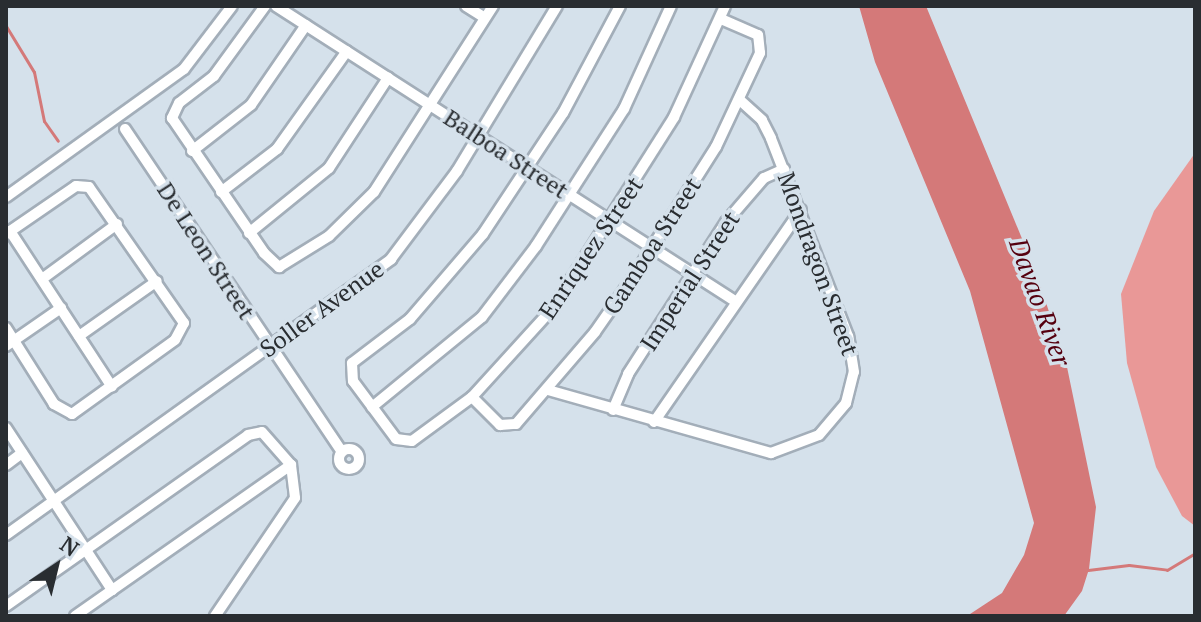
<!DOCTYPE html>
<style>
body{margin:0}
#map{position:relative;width:1201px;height:622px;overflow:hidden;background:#d5e1eb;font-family:"PT Serif",serif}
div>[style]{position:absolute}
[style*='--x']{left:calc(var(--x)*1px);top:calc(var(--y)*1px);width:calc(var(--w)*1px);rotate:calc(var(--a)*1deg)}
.green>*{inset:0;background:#e99897}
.water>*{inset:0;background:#d47979}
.stream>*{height:3px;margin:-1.5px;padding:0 1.5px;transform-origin:1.5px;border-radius:1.5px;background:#d47979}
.roads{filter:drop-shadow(2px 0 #a3aeb9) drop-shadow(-2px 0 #a3aeb9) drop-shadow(0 2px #a3aeb9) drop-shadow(0 -2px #a3aeb9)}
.minor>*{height:10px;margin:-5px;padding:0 5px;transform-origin:5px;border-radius:5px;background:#fff}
.minor>.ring{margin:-5px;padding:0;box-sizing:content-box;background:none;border:10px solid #fff;border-radius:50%}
span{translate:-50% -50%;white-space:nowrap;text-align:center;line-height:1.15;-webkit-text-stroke:7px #d5e1eb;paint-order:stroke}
.street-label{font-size:24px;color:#292d31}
.water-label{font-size:26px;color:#55000f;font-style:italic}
.frame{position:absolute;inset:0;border:8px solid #292d31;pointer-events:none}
.north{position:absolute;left:16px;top:526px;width:80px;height:80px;-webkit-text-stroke:6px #d5e1eb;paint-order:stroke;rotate:35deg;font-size:22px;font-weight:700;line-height:32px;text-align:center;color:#292d31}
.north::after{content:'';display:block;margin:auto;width:28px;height:36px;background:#292d31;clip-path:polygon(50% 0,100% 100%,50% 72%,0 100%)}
</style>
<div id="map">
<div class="green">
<div style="clip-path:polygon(1195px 153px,1195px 526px,1182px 516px,1156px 467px,1127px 363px,1121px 294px,1154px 211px)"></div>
</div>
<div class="water">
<div style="clip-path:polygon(859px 6px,926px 6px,1037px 275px,1067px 367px,1096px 507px,1089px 569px,1082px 591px,1064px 616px,967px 616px,1002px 593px,1024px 555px,1034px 523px,970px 291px,875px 62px)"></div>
</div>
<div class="stream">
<div style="--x:6;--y:26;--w:54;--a:58.7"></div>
<div style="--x:34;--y:72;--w:50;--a:78.5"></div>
<div style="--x:44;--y:121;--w:24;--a:55"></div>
<div style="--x:1088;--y:570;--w:41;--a:-7"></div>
<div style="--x:1129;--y:565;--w:38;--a:7"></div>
<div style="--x:1167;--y:570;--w:33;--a:-31"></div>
</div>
<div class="roads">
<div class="minor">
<div style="--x:265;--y:6;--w:87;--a:126.1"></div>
<div style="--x:214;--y:76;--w:44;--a:142.4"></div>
<div style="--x:179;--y:103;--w:17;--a:115"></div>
<div style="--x:172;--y:118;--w:163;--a:55.7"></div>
<div style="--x:264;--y:253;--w:21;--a:43"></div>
<div style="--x:279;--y:267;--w:59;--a:-31.8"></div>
<div style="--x:329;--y:236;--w:63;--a:-44.4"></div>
<div style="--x:374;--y:192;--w:221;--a:-57.4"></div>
<div style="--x:276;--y:6;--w:546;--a:32.73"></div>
<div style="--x:466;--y:6;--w:22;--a:32"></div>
<div style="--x:620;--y:6;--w:121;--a:118"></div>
<div style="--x:563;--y:113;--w:145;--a:123.5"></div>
<div style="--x:483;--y:234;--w:112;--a:130.7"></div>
<div style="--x:410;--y:319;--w:73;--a:142.8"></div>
<div style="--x:352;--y:363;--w:18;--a:87"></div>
<div style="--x:353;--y:381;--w:72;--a:53.4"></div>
<div style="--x:396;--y:439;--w:16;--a:7"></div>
<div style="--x:412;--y:441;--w:74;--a:-36.3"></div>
<div style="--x:472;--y:397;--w:120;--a:-47.7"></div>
<div style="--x:553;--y:308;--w:226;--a:-57.6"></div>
<div style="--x:674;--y:117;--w:122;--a:-65.3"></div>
<div style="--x:125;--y:129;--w:389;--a:56.1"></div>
<div style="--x:192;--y:151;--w:75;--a:-37.9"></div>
<div style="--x:251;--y:105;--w:97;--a:-55.5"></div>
<div style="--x:221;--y:192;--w:71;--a:-37.5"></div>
<div style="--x:277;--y:149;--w:120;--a:-54.5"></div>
<div style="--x:6;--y:197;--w:219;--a:-35.7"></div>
<div style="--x:184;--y:69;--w:79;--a:-52.7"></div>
<div style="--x:10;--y:231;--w:186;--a:56.8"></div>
<div style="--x:249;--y:233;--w:103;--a:-39.1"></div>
<div style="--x:329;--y:168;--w:108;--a:-56.8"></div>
<div style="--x:6;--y:234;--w:85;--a:-34.4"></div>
<div style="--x:76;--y:186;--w:13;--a:4"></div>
<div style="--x:89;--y:187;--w:166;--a:55.1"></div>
<div style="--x:184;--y:323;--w:19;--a:118"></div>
<div style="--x:175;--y:340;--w:127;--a:144.3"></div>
<div style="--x:72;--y:414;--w:21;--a:-151"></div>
<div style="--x:54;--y:404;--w:90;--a:-122.3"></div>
<div style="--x:42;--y:279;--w:93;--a:-36.3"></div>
<div style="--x:79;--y:336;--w:95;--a:-35.2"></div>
<div style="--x:6;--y:346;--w:67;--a:-34.6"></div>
<div style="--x:548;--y:390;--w:232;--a:15.8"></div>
<div style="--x:771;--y:453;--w:51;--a:-20.6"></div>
<div style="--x:819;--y:435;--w:42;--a:-49.8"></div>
<div style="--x:846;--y:403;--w:32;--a:-76"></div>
<div style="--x:854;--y:372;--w:36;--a:-99"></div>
<div style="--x:848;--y:336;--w:212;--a:-111.3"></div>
<div style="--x:771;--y:138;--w:20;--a:-117"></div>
<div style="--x:762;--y:120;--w:28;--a:-138"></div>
<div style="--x:472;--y:397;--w:40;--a:45"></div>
<div style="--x:500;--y:425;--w:16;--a:-4"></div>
<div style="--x:516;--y:424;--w:121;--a:-49.3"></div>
<div style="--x:595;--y:332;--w:68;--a:-55.1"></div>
<div style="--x:634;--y:276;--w:153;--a:-57.6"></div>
<div style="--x:716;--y:147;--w:104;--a:-64.9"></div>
<div style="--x:760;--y:53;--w:18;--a:-96"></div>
<div style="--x:758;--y:35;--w:40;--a:-156.6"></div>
<div style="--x:372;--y:407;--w:142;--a:-39.3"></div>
<div style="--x:482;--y:317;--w:89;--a:-52.7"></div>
<div style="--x:536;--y:246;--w:163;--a:-57.3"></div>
<div style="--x:624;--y:109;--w:113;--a:-65.5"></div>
<div style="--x:613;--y:410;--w:39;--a:-67"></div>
<div style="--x:628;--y:374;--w:181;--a:-57.2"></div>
<div style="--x:726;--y:222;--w:58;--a:-49.2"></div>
<div style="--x:764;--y:178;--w:22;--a:-24"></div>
<div style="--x:654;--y:422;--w:258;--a:-55.3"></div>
<div style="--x:6;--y:428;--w:194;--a:56.8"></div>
<div class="ring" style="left:339px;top:449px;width:10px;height:10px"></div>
<div style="--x:6;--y:465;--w:20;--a:-37"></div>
<div style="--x:6;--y:535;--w:474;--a:-35.6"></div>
<div style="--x:391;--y:259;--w:110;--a:-53.1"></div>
<div style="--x:457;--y:171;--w:193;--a:-58.8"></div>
<div style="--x:6;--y:606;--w:296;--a:-35.2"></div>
<div style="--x:248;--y:435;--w:14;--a:-12"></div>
<div style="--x:262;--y:432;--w:44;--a:48.7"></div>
<div style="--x:291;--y:465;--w:33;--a:83"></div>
<div style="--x:295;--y:498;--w:143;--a:124.1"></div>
<div style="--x:75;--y:616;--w:264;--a:-35"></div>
</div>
</div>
<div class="street-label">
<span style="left:506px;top:154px;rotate:33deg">Balboa Street</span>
<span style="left:652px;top:246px;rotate:-57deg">Gamboa Street</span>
<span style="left:591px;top:248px;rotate:-56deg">Enriquez Street</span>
<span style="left:206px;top:251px;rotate:57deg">De Leon Street</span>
<span style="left:818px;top:264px;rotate:70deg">Mondragon Street</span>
<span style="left:690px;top:281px;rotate:-57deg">Imperial Street</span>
<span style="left:322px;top:309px;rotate:-36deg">Soller Avenue</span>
</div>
<div class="water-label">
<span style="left:1040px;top:302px;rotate:70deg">Davao River</span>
</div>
<div class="frame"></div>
<div class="north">N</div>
</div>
